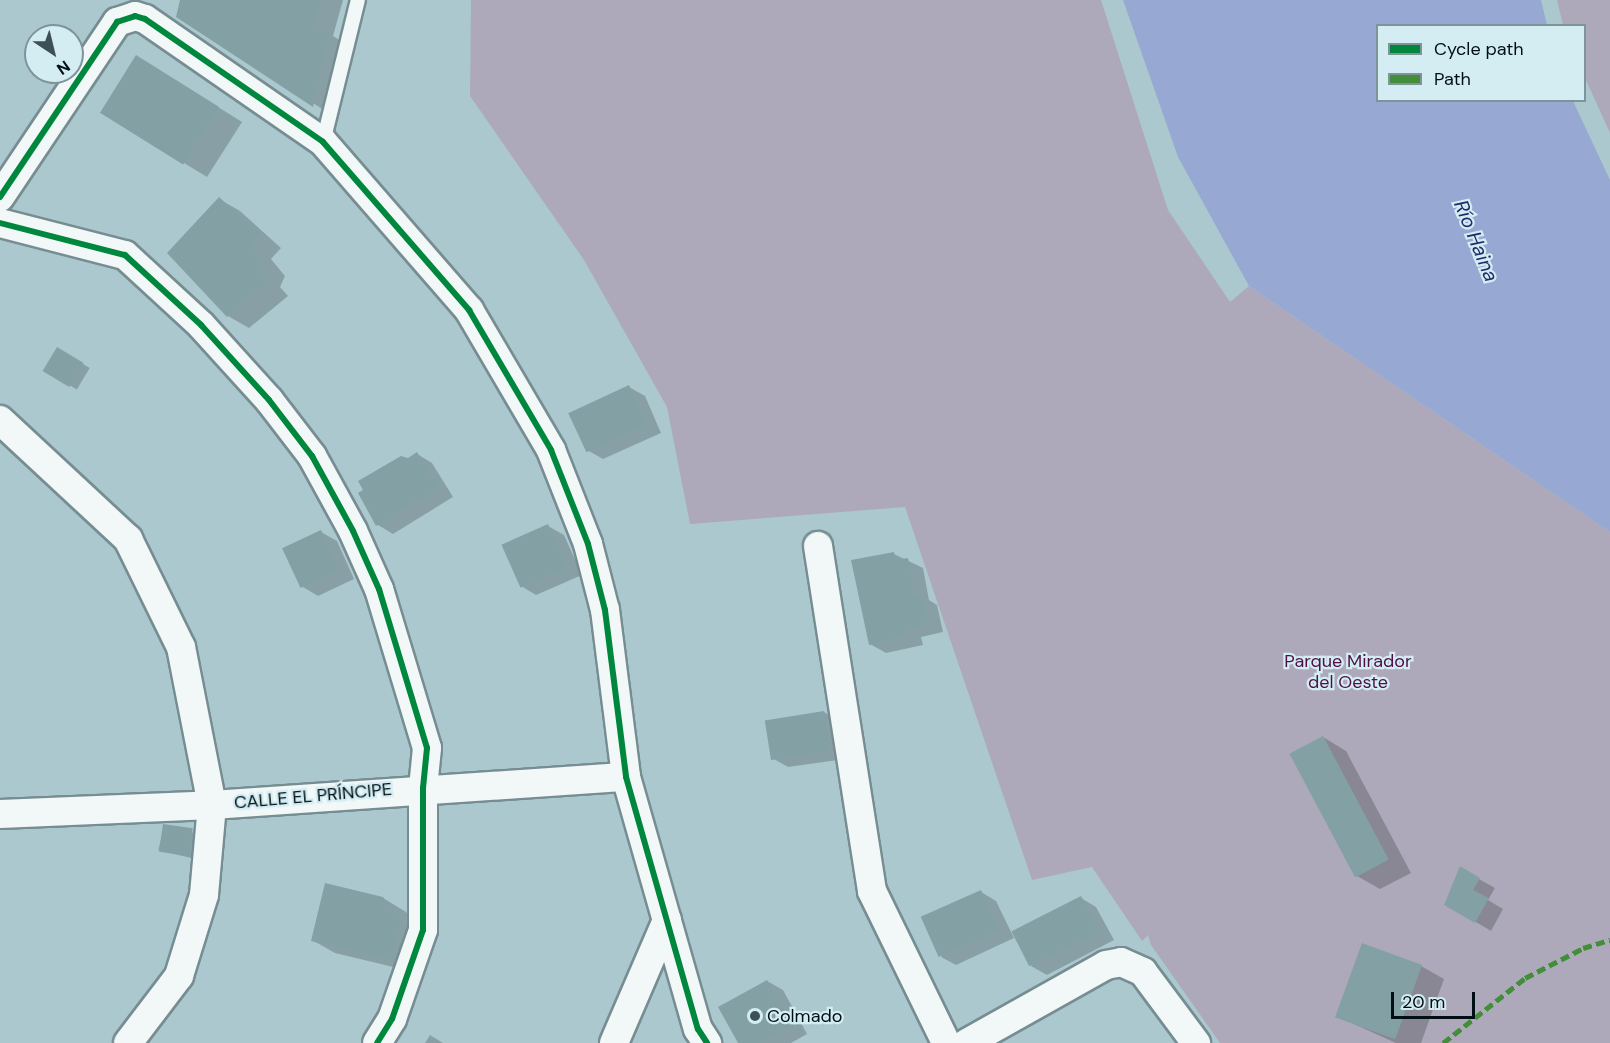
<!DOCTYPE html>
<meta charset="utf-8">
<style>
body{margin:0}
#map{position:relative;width:1610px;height:1043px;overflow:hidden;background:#abc8cf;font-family:"DM Sans",sans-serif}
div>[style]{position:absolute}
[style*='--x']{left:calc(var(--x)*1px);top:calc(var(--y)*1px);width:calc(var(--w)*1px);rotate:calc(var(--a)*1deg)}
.green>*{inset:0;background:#ada9ba}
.water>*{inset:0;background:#97a9d2}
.shadow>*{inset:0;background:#0003;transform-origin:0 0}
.building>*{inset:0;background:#83a1a4;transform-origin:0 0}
.roads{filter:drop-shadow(2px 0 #768d92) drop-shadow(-2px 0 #768d92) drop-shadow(0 2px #768d92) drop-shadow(0 -2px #768d92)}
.service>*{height:14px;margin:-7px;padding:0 7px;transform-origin:7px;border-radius:7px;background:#f2f7f8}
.minor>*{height:28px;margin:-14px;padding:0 14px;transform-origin:14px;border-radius:14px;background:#f2f7f8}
.quiet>*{height:4.5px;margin-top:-2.25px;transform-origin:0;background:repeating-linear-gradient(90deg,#428e3a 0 9px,transparent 0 13.5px)}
.cycleway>*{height:6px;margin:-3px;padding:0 3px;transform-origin:3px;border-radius:3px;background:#00873e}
.dots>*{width:16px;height:16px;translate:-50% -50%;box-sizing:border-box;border:3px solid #d3edf3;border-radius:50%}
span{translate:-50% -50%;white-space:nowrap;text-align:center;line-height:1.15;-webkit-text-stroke:4.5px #d3edf3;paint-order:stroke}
.park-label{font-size:18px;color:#4e1046}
.street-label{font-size:18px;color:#000f13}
.poi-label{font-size:18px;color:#000f13}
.left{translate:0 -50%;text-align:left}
.water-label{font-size:20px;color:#232a6b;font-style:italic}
.legend{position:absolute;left:1376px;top:24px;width:210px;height:78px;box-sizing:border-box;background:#d3edf3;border:2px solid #7f9499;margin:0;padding:8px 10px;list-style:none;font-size:18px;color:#000f13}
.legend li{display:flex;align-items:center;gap:12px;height:30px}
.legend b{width:30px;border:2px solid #7f9499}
.north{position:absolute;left:24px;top:24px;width:60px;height:60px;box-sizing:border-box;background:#d3edf3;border:2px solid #7f9499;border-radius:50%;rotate:145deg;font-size:16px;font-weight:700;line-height:24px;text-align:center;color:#000f13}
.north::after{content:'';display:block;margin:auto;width:21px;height:27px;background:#3c5055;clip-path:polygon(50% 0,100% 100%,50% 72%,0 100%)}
.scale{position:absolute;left:1391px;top:992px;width:84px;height:27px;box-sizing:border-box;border:3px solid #000f13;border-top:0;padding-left:8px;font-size:18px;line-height:21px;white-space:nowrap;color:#000f13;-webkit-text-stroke:4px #d3edf3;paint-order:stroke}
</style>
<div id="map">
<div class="green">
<div style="clip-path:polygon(471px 0,1101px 0,1168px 210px,1230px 302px,1249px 286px,1610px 532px,1610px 1043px,1220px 1043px,1151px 945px,1148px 935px,1142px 941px,1092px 867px,1032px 880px,905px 507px,690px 524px,667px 407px,584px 260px,470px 96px)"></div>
<div style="clip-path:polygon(1557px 0,1610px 0,1610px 133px,1585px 78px,1584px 26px,1563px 25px)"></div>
</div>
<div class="water">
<div style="clip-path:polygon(1123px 0,1541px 0,1547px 25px,1378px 26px,1378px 100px,1573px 101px,1610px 180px,1610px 532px,1249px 286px,1178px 157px)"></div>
</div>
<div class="shadow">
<div style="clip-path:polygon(181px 0,343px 0,333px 36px,347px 45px,333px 116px,178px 16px)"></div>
<div style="clip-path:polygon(159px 70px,242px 122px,207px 177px,184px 163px)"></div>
<div style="clip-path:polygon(219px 199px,240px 211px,281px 248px,271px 259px,285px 276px,280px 287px,288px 296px,249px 328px,228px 316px)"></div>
<div style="left:58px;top:349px;width:37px;height:25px;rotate:31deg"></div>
<div style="clip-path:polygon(629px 387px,645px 396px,661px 433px,603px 459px,587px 450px)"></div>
<div style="clip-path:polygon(417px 454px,432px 463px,453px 497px,393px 534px,378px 525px,360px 494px)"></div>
<div style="clip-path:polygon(548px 526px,564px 535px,582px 575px,536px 595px,521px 586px)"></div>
<div style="clip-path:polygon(321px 532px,337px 541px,354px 579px,318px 596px,303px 587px)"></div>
<div style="clip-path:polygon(894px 554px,923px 568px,929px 600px,937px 605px,943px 632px,921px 637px,923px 645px,886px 653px,870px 644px)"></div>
<div style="clip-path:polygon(824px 712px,839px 721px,845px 759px,788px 767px,772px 758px)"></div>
<div style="clip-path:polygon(1323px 737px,1346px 751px,1411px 873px,1380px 889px,1357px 876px)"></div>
<div style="left:164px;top:826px;width:37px;height:25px;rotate:13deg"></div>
<div style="clip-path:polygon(1461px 869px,1495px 888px,1488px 900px,1503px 909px,1491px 931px,1446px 904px)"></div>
<div style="clip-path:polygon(981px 892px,996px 901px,1014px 938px,956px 965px,941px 957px)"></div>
<div style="clip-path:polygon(383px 898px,406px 912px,423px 936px,414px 972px,335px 953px,312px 940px)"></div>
<div style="clip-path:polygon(1081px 898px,1096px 907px,1114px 940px,1047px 975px,1031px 966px)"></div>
<div style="clip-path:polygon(1421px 966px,1444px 979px,1421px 1043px,1396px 1043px,1336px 1016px)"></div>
<div style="clip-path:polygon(767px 981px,783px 990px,807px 1034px,791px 1043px,740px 1043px)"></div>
<div style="clip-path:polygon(430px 1035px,443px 1043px,425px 1043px)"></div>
</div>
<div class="building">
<div style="clip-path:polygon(180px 0,321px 0,313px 30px,329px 33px,313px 107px,176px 17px)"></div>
<div style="left:136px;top:55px;width:98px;height:68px;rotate:32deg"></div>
<div style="clip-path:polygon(219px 197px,261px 235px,251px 246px,265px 263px,260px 274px,268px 283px,227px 317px,167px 253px)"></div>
<div style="left:57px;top:347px;width:31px;height:28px;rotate:31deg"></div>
<div style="left:629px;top:385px;width:43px;height:67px;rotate:65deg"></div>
<div style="clip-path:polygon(417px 452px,439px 488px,376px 526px,358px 493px,363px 490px,358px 481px,401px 456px,408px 458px)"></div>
<div style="left:548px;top:524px;width:47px;height:51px;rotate:66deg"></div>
<div style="left:321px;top:530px;width:44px;height:43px;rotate:65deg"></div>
<div style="clip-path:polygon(894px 552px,895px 560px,908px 558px,915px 596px,922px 594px,928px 624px,907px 629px,908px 636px,869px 645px,851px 560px)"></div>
<div style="left:824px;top:711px;width:40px;height:60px;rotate:81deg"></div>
<div style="left:1323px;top:736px;width:140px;height:38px;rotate:62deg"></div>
<div style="left:163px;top:824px;width:30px;height:28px;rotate:8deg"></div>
<div style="clip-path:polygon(1460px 866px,1480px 878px,1473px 890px,1489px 898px,1475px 923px,1444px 905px)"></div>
<div style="clip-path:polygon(325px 883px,383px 897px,401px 921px,391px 960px,311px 941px)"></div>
<div style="left:981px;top:890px;width:44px;height:66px;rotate:66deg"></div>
<div style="left:1081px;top:896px;width:39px;height:78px;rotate:63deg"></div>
<div style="left:1362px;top:943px;width:64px;height:79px;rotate:20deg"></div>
<div style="clip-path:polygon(767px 980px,793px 1025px,760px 1043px,738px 1043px,718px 1007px)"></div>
</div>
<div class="roads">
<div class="service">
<div style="--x:323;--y:142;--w:146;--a:-76.2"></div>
</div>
<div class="minor">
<div style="--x:0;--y:197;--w:211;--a:-56.2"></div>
<div style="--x:117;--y:22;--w:19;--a:-18"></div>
<div style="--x:135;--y:16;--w:10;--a:17"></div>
<div style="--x:145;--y:19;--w:216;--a:34.6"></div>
<div style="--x:323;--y:142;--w:223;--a:49"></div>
<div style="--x:469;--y:310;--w:162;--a:59.6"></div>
<div style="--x:551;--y:450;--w:101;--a:68.5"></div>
<div style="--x:588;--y:544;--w:68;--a:75.6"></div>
<div style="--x:605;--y:610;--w:168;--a:82.8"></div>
<div style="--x:626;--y:777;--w:262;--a:74.1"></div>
<div style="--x:698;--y:1029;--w:17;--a:57"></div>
<div style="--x:0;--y:223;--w:129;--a:14.4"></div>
<div style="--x:125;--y:255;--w:103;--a:42.6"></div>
<div style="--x:201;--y:325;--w:101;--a:47.8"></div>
<div style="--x:269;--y:400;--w:71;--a:52.5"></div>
<div style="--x:312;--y:456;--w:85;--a:61.3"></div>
<div style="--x:353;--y:531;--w:64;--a:65.9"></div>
<div style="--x:379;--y:589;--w:166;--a:73.2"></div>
<div style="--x:427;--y:748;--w:40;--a:95.7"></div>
<div style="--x:423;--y:788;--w:142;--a:90"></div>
<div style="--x:423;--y:930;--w:94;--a:109.2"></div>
<div style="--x:392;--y:1019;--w:28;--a:122"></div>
<div style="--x:0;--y:420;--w:175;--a:42.9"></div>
<div style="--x:128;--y:539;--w:120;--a:63.9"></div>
<div style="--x:181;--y:647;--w:161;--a:78.9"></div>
<div style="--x:212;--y:805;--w:90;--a:95.1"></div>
<div style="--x:204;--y:895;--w:85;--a:107.2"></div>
<div style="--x:179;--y:976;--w:84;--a:127.3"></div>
<div style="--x:818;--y:546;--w:349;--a:81.1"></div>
<div style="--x:872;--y:891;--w:169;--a:64"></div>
<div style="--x:0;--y:814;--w:212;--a:-2.4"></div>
<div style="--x:212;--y:805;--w:415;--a:-3.9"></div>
<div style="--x:614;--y:1043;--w:134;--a:-66.7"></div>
<div style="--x:967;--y:1043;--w:159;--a:-29.3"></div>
<div style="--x:1106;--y:965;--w:15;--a:-11"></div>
<div style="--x:1121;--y:962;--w:24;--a:24"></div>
<div style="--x:1143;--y:972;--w:89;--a:53.3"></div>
</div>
</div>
<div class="quiet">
<div style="--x:1443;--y:1043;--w:105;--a:-38.4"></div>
<div style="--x:1525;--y:978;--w:65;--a:-27.3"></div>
<div style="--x:1583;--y:948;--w:28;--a:-17"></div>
</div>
<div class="cycleway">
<div style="--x:0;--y:197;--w:211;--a:-56.2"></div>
<div style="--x:117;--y:22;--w:19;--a:-18"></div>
<div style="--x:135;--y:16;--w:10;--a:17"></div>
<div style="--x:145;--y:19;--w:216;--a:34.6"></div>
<div style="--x:323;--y:142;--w:223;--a:49"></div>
<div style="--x:469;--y:310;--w:162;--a:59.6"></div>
<div style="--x:551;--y:450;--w:101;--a:68.5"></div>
<div style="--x:588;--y:544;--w:68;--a:75.6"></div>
<div style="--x:605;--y:610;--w:168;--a:82.8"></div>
<div style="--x:626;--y:777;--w:262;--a:74.1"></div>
<div style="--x:698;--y:1029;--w:17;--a:57"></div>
<div style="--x:0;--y:223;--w:129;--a:14.4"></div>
<div style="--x:125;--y:255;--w:103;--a:42.6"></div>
<div style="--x:201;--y:325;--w:101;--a:47.8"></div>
<div style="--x:269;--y:400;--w:71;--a:52.5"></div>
<div style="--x:312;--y:456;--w:85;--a:61.3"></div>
<div style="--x:353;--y:531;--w:64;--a:65.9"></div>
<div style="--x:379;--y:589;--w:166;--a:73.2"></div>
<div style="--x:427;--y:748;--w:40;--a:95.7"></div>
<div style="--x:423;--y:788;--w:142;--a:90"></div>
<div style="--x:423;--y:930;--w:94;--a:109.2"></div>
<div style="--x:392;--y:1019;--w:28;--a:122"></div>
</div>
<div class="dots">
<div style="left:755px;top:1016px;background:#3c5055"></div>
</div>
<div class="park-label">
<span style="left:1348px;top:672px">Parque Mirador<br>del Oeste</span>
</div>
<div class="street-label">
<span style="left:313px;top:796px;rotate:-5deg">CALLE EL PRÍNCIPE</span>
</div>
<div class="poi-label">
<span class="left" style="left:767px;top:1016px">Colmado</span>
</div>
<div class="water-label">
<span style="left:1476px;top:241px;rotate:68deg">Río Haina</span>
</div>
<ul class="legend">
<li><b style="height:8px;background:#00873e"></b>Cycle path</li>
<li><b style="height:8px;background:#428e3a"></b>Path</li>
</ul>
<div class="north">N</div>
<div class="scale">20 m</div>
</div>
